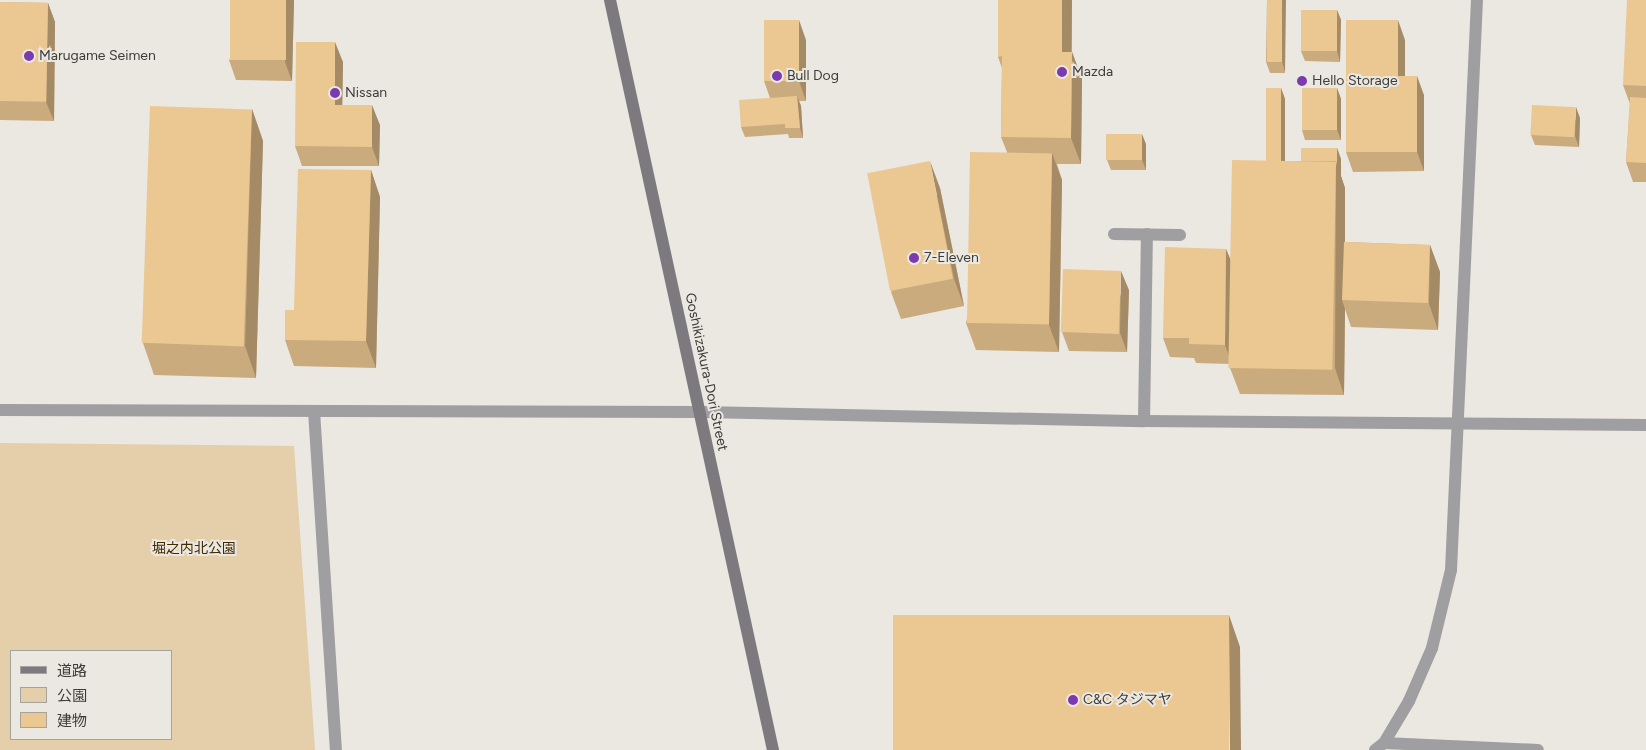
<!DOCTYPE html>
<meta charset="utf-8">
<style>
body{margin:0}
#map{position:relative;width:1646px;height:750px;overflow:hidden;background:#ebe7e1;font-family:Figtree,"Noto Sans JP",sans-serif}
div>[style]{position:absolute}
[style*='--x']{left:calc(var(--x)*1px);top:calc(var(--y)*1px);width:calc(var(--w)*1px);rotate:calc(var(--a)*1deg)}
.green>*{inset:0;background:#e5ceaa}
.lane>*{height:12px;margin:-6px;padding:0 6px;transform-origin:6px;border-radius:6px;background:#9f9ea1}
.street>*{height:12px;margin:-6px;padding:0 6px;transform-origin:6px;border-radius:6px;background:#9f9ea1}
.secondary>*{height:12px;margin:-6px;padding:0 6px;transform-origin:6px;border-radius:6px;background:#7c7a7e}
.wall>*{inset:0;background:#caab7d}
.shaded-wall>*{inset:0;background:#a48b66}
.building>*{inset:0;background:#ebc791;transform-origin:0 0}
.dots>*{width:14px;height:14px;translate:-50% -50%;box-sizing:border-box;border:2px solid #ebe7e1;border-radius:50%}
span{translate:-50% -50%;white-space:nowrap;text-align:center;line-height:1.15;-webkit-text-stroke:4px #ebe7e1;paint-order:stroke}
.poi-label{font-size:14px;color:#3d3c39}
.left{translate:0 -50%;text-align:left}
.street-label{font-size:14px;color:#3d3c39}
.park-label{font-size:14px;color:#422a00}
.legend{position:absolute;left:10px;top:650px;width:162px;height:90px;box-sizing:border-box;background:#ebe7e1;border:1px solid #a5a39e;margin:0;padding:6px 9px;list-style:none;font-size:15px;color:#3d3c39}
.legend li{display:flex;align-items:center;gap:10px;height:25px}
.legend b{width:25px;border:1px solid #a5a39e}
</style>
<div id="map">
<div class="green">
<div style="clip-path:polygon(evenodd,0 443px,294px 446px,315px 750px,0 750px,0 443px,11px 651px,171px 651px,171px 739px,11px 739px,11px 651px)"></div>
</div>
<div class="lane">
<div style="--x:1114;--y:234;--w:66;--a:0.9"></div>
<div style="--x:1144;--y:421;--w:187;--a:-89.1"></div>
</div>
<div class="street">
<div style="--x:0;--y:410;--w:700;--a:0.16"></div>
<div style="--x:700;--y:412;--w:444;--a:1.2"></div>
<div style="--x:1144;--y:421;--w:502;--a:0.46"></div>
<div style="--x:314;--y:411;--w:340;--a:86.3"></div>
<div style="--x:1384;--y:743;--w:154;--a:2.6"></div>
<div style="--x:1375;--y:750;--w:11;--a:-38"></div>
<div style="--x:1384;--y:743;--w:49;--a:-59.2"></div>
<div style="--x:1409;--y:701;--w:58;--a:-66.5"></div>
<div style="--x:1432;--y:648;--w:80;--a:-76.3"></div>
<div style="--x:1451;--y:570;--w:571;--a:-87.39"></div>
</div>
<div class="secondary">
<div style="--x:610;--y:0;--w:768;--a:77.74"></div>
</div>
<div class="wall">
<div style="clip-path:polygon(294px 0,292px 81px,236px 80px,229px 60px)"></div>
<div style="clip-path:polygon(998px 0,1072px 0,1072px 52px,1082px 79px,1081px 164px,1057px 164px,1062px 180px,1059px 352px,976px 350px,966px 323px,1007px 152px,1001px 137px,1002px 68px,998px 57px)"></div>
<div style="clip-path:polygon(1267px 0,1285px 73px,1270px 73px,1266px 62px)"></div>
<div style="clip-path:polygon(1646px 0,1646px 182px,1633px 182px,1626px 162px,1630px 104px,1623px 85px)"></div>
<div style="clip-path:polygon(0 2px,48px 3px,55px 22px,54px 121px,0 120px)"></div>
<div style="clip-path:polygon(1337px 10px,1341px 20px,1340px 62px,1305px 61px,1301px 51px)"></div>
<div style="clip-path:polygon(806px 40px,806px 101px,799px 101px,801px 106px,803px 138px,789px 138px,788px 134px,745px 137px,741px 127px,770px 98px,764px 81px)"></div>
<div style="clip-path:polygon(1405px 40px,1405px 76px,1424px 95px,1424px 171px,1353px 172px,1346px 152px)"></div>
<div style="clip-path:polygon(343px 62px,342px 105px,380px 125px,379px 166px,302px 166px,295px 146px)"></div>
<div style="clip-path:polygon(1281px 88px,1285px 99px,1285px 161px,1301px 161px,1337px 148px,1341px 159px,1341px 176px,1345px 188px,1345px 242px,1430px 245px,1440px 272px,1438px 330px,1351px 327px,1345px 309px,1344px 395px,1240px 394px,1230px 368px,1230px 364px,1196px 363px,1194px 358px,1170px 357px,1163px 338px,1226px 249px,1231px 261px,1266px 161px)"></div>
<div style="clip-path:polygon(1337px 88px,1341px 99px,1341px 140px,1305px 140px,1302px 130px)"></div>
<div style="clip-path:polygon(252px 109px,263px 141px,256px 378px,154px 375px,143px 343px)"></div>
<div style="clip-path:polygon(1580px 118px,1579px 147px,1535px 145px,1531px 135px)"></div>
<div style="clip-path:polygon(1146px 144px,1146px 170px,1111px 170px,1107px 160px)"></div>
<div style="clip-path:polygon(371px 170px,380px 197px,376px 368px,294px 366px,285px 340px,294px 310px)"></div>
<div style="clip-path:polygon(940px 188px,964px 306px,901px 319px,891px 292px)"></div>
<div style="clip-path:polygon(1129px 290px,1127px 352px,1069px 351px,1062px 332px)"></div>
</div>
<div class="shaded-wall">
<div style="clip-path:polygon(286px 0,294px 0,292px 81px,285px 62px)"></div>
<div style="clip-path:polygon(1062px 0,1072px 0,1071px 79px,1062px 52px)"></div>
<div style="clip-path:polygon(1282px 0,1286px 0,1285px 73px,1282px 62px)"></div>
<div style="clip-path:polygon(48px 3px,55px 22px,54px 121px,46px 102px)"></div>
<div style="clip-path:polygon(1337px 10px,1341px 20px,1340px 62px,1337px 51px)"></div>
<div style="clip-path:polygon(799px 20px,806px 40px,806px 101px,799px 81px)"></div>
<div style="clip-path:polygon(1398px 20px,1405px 40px,1405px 95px,1398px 76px)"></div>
<div style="clip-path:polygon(335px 42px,343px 62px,342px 125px,335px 105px)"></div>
<div style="clip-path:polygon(1072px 52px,1082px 79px,1081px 164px,1071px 138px)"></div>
<div style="clip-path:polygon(1417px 76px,1424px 95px,1424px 171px,1417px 152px)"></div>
<div style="clip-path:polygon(1281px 88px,1285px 99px,1285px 175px,1281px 164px)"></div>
<div style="clip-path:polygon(1337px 88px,1341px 99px,1341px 140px,1337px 130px)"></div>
<div style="clip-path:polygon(797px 96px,801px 106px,803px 138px,800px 128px)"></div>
<div style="clip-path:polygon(372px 105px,380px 125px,379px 166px,372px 147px)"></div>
<div style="clip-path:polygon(1576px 107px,1580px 118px,1579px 147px,1575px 136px)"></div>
<div style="clip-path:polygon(252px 109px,263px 141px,256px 378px,245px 346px)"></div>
<div style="clip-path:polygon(1142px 134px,1146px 144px,1146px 170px,1142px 160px)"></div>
<div style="clip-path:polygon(1337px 148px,1341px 159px,1341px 176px,1345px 188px,1345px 300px,1342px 300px,1345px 309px,1344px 395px,1335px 368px,1336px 161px)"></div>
<div style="clip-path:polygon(1052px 153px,1062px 180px,1059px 352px,1049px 325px)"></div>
<div style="clip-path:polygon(930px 161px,940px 188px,964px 306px,954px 279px)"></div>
<div style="clip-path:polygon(371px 170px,380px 197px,376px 368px,366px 341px)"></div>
<div style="clip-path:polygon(1430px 245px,1440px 272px,1438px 330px,1429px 304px)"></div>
<div style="clip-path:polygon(1226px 249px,1234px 268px,1232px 364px,1225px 345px)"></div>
<div style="clip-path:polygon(1121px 271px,1129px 290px,1127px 352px,1120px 333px)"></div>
<div style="clip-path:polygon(1229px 615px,1240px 647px,1241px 750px,1230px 750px)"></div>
</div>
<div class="building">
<div style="left:230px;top:0;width:56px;height:60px"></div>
<div style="clip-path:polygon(998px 0,1062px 0,1062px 52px,1072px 52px,1071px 138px,1001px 137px,1002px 56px,998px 57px)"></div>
<div style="left:1267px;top:0;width:15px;height:62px"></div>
<div style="clip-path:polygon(1627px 0,1646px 0,1646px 86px,1623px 85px)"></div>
<div style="left:0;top:2px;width:48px;height:99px;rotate:1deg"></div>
<div style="left:1301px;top:10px;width:36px;height:41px"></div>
<div style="left:764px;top:20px;width:35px;height:61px"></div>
<div style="clip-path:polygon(1346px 20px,1398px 20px,1398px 76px,1417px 76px,1417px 152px,1346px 152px)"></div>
<div style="clip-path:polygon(296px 42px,335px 42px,335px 105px,372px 105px,372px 147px,295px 146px)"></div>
<div style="left:1266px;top:88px;width:15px;height:73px"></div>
<div style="left:1302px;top:88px;width:35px;height:42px"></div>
<div style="clip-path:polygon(797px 96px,800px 128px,785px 128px,785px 124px,741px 127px,739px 100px)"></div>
<div style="clip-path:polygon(1630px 97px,1646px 98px,1646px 163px,1626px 162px)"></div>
<div style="left:1532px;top:105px;width:44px;height:30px;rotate:3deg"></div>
<div style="left:150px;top:106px;width:102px;height:237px;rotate:2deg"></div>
<div style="left:1106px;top:134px;width:36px;height:26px"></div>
<div style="clip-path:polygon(1301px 148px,1337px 148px,1337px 166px,1336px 161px,1301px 161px)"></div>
<div style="left:970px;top:152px;width:82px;height:171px;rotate:1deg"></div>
<div style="left:1232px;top:160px;width:104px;height:208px;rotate:1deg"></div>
<div style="left:930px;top:161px;width:120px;height:64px;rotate:79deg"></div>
<div style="clip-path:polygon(298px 169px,371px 170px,366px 341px,285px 340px,285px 310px,294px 310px)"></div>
<div style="left:1344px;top:242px;width:86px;height:58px;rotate:2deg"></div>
<div style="clip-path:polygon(1165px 247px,1226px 249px,1225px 345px,1189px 344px,1189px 338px,1163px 338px)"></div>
<div style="left:1063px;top:269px;width:58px;height:63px;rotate:2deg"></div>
<div style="left:1229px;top:615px;width:135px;height:336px;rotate:90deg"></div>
</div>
<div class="dots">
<div style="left:29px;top:56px;background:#7b3aae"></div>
<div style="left:1062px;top:72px;background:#7b3aae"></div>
<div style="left:777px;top:76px;background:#7b3aae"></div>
<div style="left:1302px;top:81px;background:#7b3aae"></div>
<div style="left:335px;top:93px;background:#7b3aae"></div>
<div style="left:914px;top:258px;background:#7b3aae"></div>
<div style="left:1073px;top:700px;background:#7b3aae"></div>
</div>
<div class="poi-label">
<span class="left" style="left:39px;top:56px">Marugame Seimen</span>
<span class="left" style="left:1072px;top:72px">Mazda</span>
<span class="left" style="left:787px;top:76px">Bull Dog</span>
<span class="left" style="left:1312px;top:81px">Hello Storage</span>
<span class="left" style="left:345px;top:93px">Nissan</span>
<span class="left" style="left:924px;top:258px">7-Eleven</span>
<span class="left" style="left:1083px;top:700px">C&amp;C タジマヤ</span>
</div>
<div class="street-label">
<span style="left:706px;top:372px;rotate:78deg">Goshikizakura-Dori Street</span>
</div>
<div class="park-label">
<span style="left:194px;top:549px">堀之内北公園</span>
</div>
<ul class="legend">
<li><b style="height:6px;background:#7c7a7e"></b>道路</li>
<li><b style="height:14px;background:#e5ceaa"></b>公園</li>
<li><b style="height:14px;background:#ebc791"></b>建物</li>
</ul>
</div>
